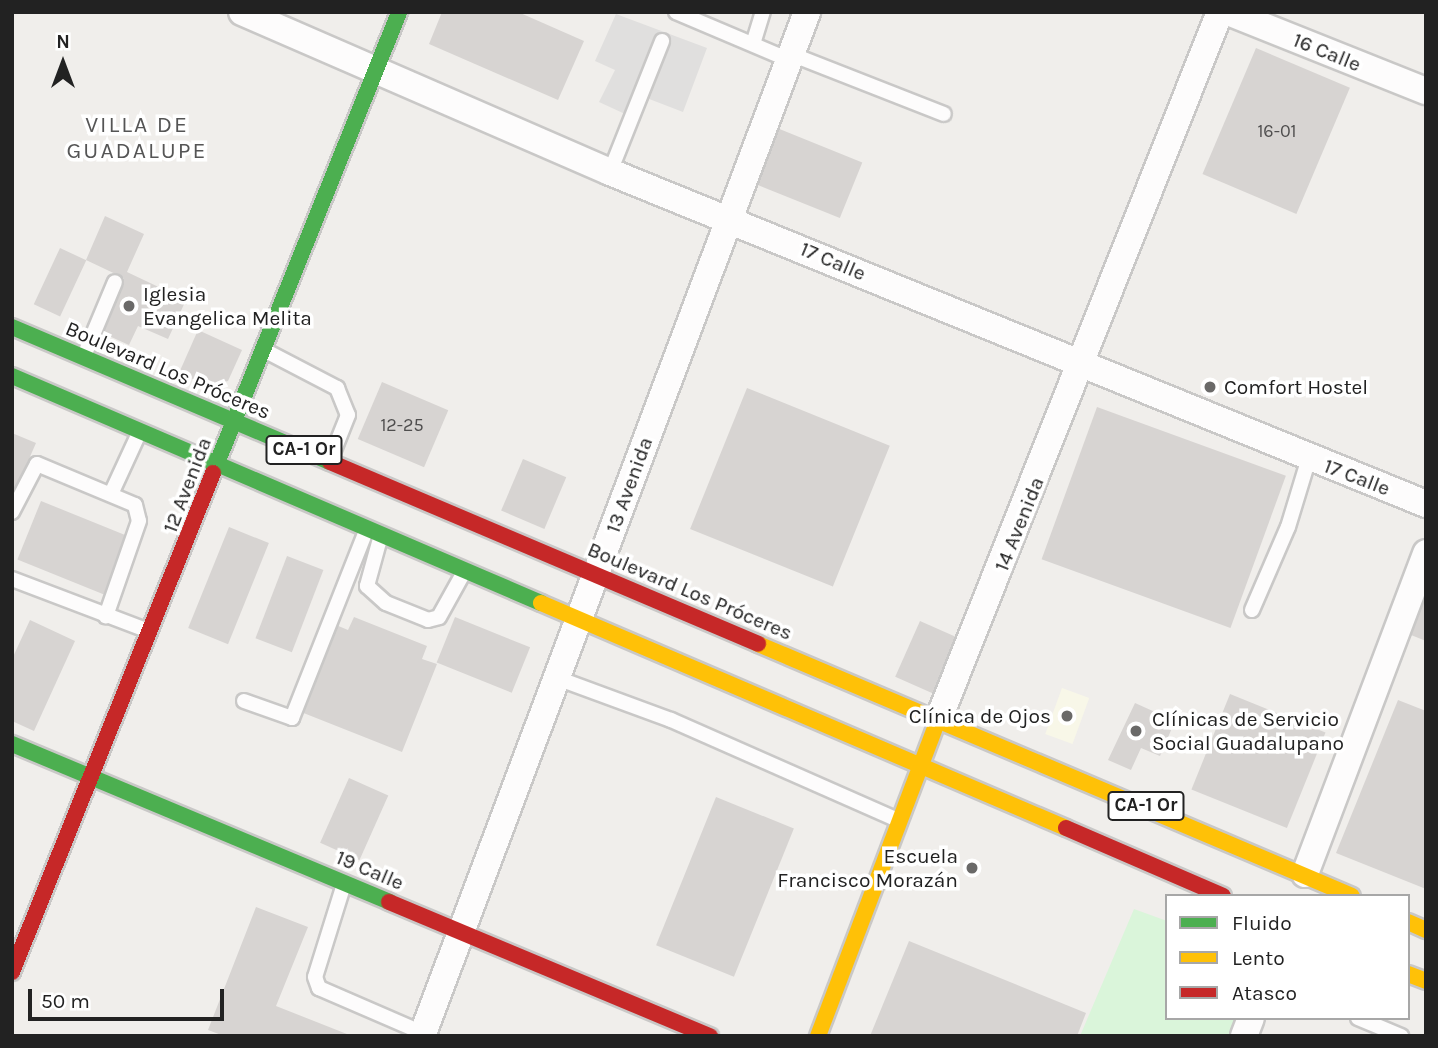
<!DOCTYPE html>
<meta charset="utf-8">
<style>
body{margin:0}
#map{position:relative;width:1438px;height:1048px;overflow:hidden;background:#f0eeeb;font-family:Karla,sans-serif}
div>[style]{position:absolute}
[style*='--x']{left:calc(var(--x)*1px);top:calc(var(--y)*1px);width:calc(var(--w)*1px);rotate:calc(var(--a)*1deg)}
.education>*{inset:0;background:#f8f7e8;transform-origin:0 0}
.park>*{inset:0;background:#daf5da}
.parking>*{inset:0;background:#e0dfde}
.building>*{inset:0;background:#d7d4d2;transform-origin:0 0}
.roads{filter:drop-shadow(2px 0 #c9c8c7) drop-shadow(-2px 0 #c9c8c7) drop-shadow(0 2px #c9c8c7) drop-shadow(0 -2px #c9c8c7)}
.lane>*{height:14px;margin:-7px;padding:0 7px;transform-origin:7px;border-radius:7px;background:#fdfcfc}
.street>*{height:26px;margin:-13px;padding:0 13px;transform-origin:13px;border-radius:13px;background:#fdfcfc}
.fast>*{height:16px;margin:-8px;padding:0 8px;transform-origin:8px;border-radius:8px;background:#4caf50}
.slow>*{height:16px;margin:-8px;padding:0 8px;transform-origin:8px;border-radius:8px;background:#ffc107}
.jam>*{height:16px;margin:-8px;padding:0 8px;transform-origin:8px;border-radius:8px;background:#c62828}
.dots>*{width:19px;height:19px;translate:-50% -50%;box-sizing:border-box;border:4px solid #fff;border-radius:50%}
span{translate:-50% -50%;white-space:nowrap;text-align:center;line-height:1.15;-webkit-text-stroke:7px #fff;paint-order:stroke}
.number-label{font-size:18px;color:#4f4e4e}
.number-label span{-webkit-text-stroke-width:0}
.shield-label span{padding:2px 5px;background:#fff;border:2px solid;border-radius:5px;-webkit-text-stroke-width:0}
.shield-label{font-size:19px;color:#222;font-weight:700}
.street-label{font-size:21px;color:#222}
.poi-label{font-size:21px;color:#222}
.left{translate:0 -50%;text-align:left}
.right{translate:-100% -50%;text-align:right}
.neighbourhood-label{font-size:23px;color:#555;letter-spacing:2px}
.frame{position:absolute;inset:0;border:14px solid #222;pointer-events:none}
.legend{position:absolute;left:1165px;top:894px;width:245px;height:126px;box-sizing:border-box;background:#fff;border:2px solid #a7a7a7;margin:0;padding:9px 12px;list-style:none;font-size:21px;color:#222}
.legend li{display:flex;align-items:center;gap:14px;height:35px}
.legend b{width:35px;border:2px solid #a7a7a7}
.north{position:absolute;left:28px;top:28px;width:70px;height:70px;-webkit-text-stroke:5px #fff;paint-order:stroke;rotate:0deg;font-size:19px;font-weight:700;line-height:28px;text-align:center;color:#222}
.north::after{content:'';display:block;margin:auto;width:24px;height:32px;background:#222;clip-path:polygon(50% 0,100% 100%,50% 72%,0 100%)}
.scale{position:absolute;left:28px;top:989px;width:196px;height:32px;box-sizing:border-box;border:4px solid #222;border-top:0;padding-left:9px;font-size:21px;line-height:24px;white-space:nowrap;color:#222;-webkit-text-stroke:5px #fff;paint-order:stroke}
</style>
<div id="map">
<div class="education">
<div style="left:1062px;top:688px;width:29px;height:49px;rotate:20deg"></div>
</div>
<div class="park">
<div style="clip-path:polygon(1112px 901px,1167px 921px,1167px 1018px,1249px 1018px,1242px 1036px,1080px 1036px,1134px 909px)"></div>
</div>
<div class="parking">
<div style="clip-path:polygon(616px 14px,707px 48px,683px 112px,644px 97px,622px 150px,612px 147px,625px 114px,599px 102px,615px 70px,595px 61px)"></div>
</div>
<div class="building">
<div style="clip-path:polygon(442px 12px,518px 12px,584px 41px,558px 100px,429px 44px)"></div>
<div style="left:1256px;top:48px;width:102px;height:137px;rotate:23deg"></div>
<div style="left:777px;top:128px;width:92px;height:60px;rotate:22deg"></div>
<div style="clip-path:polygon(105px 216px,144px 234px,127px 272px,186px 300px,168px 339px,138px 326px,129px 345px,98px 331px,124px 278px,86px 260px)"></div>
<div style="left:60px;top:248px;width:29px;height:62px;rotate:25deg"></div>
<div style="clip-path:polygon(198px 330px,242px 350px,228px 381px,209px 386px,179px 373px)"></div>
<div style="left:382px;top:382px;width:72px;height:62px;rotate:23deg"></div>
<div style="left:747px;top:388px;width:154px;height:152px;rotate:22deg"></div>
<div style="left:1097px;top:407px;width:201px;height:162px;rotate:20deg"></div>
<div style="clip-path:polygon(12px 433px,36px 443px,12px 498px)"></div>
<div style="left:523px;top:459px;width:47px;height:56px;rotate:23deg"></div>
<div style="left:41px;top:501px;width:94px;height:63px;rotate:22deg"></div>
<div style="left:229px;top:527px;width:43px;height:109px;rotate:22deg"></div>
<div style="left:287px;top:556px;width:39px;height:88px;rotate:21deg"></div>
<div style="clip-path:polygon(1426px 584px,1426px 641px,1406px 633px)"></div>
<div style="clip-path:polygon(354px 617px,427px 646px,422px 659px,437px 664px,402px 752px,301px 712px,336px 625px,348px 630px)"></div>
<div style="left:455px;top:617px;width:81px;height:49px;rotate:22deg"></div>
<div style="clip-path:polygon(30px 620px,75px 641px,34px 731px,12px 721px,12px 659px)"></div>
<div style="left:920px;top:621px;width:47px;height:61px;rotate:24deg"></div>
<div style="left:1230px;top:694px;width:103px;height:103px;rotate:22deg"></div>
<div style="clip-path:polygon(1398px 700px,1426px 711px,1426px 889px,1336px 853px)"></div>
<div style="clip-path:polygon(1135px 703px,1175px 721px,1160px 756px,1141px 748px,1131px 770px,1108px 760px)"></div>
<div style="left:349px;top:778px;width:43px;height:71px;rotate:24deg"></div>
<div style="left:716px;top:797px;width:84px;height:160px;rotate:22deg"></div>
<div style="clip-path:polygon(256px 907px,308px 927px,276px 1006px,352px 1036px,224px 1036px,208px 1030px)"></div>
<div style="clip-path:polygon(909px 941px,1086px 1013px,1077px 1036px,870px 1036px)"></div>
</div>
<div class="roads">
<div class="lane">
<div style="--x:676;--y:12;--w:123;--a:23"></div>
<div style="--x:753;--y:44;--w:34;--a:-73"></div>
<div style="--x:791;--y:54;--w:164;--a:21.4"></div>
<div style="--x:610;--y:172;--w:141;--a:-68.3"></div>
<div style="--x:262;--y:349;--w:85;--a:27.5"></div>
<div style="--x:337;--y:388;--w:29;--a:68"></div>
<div style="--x:348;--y:415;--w:48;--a:111.8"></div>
<div style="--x:84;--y:356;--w:80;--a:-67.3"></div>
<div style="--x:111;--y:494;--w:69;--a:-65.3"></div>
<div style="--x:12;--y:512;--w:54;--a:-62.5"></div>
<div style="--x:37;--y:464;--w:106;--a:22.7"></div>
<div style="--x:135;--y:505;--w:16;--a:76"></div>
<div style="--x:139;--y:521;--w:101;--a:109.2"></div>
<div style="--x:381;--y:535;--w:53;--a:105.4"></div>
<div style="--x:367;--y:586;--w:25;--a:42"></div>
<div style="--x:386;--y:603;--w:45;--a:22"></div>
<div style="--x:428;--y:620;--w:11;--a:-15"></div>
<div style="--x:439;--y:617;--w:54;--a:-61"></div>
<div style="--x:12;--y:579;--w:147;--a:20.8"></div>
<div style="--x:1252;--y:610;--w:90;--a:-66.6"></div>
<div style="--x:1288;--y:527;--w:72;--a:-73.1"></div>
<div style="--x:557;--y:678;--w:121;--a:20.2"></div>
<div style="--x:671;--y:720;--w:248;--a:23.8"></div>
<div style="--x:244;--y:701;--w:51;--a:19.5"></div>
<div style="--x:292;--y:718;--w:203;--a:-68.4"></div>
<div style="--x:344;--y:884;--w:97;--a:107.3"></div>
<div style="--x:315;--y:977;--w:12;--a:70"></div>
<div style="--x:319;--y:988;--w:113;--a:23.4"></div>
<div style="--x:1358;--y:1018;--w:47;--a:22.7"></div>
</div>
<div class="street">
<div style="--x:242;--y:12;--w:401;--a:23.5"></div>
<div style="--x:610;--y:172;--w:881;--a:22.14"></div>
<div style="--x:1228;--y:12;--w:213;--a:21.8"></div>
<div style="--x:939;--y:718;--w:760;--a:-68.3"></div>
<div style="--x:1305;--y:874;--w:343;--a:-69.3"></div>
<div style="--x:422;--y:1036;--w:1094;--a:-69.39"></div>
<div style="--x:1244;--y:1036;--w:19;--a:-69"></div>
</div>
<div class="fast">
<div style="--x:12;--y:327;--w:345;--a:23"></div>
<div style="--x:12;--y:376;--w:576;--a:23.22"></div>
<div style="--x:213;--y:473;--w:497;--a:-68"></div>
<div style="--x:12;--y:744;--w:409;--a:22.7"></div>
</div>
<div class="slow">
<div style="--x:541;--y:603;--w:571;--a:23.2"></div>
<div style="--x:758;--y:644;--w:645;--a:22.99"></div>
<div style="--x:1408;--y:922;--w:20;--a:24"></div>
<div style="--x:1408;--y:974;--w:19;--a:21"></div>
<div style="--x:818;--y:1036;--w:340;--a:-69.2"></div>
</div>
<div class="jam">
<div style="--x:330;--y:462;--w:465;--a:23"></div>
<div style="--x:1066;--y:828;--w:171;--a:23.4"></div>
<div style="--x:389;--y:902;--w:348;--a:22.7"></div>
<div style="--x:12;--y:972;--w:538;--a:-68.06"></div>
</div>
</div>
<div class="dots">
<div style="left:129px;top:306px;background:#6a6968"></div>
<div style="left:1210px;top:387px;background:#6a6968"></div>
<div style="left:1067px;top:716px;background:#6a6968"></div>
<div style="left:1136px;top:731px;background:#6a6968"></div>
<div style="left:972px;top:868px;background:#6a6968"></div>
</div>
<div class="number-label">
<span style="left:1277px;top:131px">16-01</span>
<span style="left:402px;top:425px">12-25</span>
</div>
<div class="shield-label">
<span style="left:304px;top:450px">CA-1 Or</span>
<span style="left:1146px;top:806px">CA-1 Or</span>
</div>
<div class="street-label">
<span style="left:1327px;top:52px;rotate:22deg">16 Calle</span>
<span style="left:833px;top:261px;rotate:23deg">17 Calle</span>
<span style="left:168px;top:370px;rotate:23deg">Boulevard Los Próceres</span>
<span style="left:1357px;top:477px;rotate:21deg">17 Calle</span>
<span style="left:187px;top:485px;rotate:-69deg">12 Avenida</span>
<span style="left:629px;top:485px;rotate:-70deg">13 Avenida</span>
<span style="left:1019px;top:524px;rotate:-68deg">14 Avenida</span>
<span style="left:690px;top:591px;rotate:23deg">Boulevard Los Próceres</span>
<span style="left:370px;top:870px;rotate:23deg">19 Calle</span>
</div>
<div class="poi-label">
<span class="left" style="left:143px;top:306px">Iglesia<br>Evangelica Melita</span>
<span class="left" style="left:1224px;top:387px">Comfort Hostel</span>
<span class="right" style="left:1051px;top:716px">Clínica de Ojos</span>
<span class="left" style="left:1152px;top:731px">Clínicas de Servicio<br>Social Guadalupano</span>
<span class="right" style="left:958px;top:868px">Escuela<br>Francisco Morazán</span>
</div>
<div class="neighbourhood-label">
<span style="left:137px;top:138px">VILLA DE<br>GUADALUPE</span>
</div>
<div class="frame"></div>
<ul class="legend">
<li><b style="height:9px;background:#4caf50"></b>Fluido</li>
<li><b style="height:9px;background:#ffc107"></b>Lento</li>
<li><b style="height:9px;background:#c62828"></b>Atasco</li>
</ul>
<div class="north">N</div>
<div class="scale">50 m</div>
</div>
